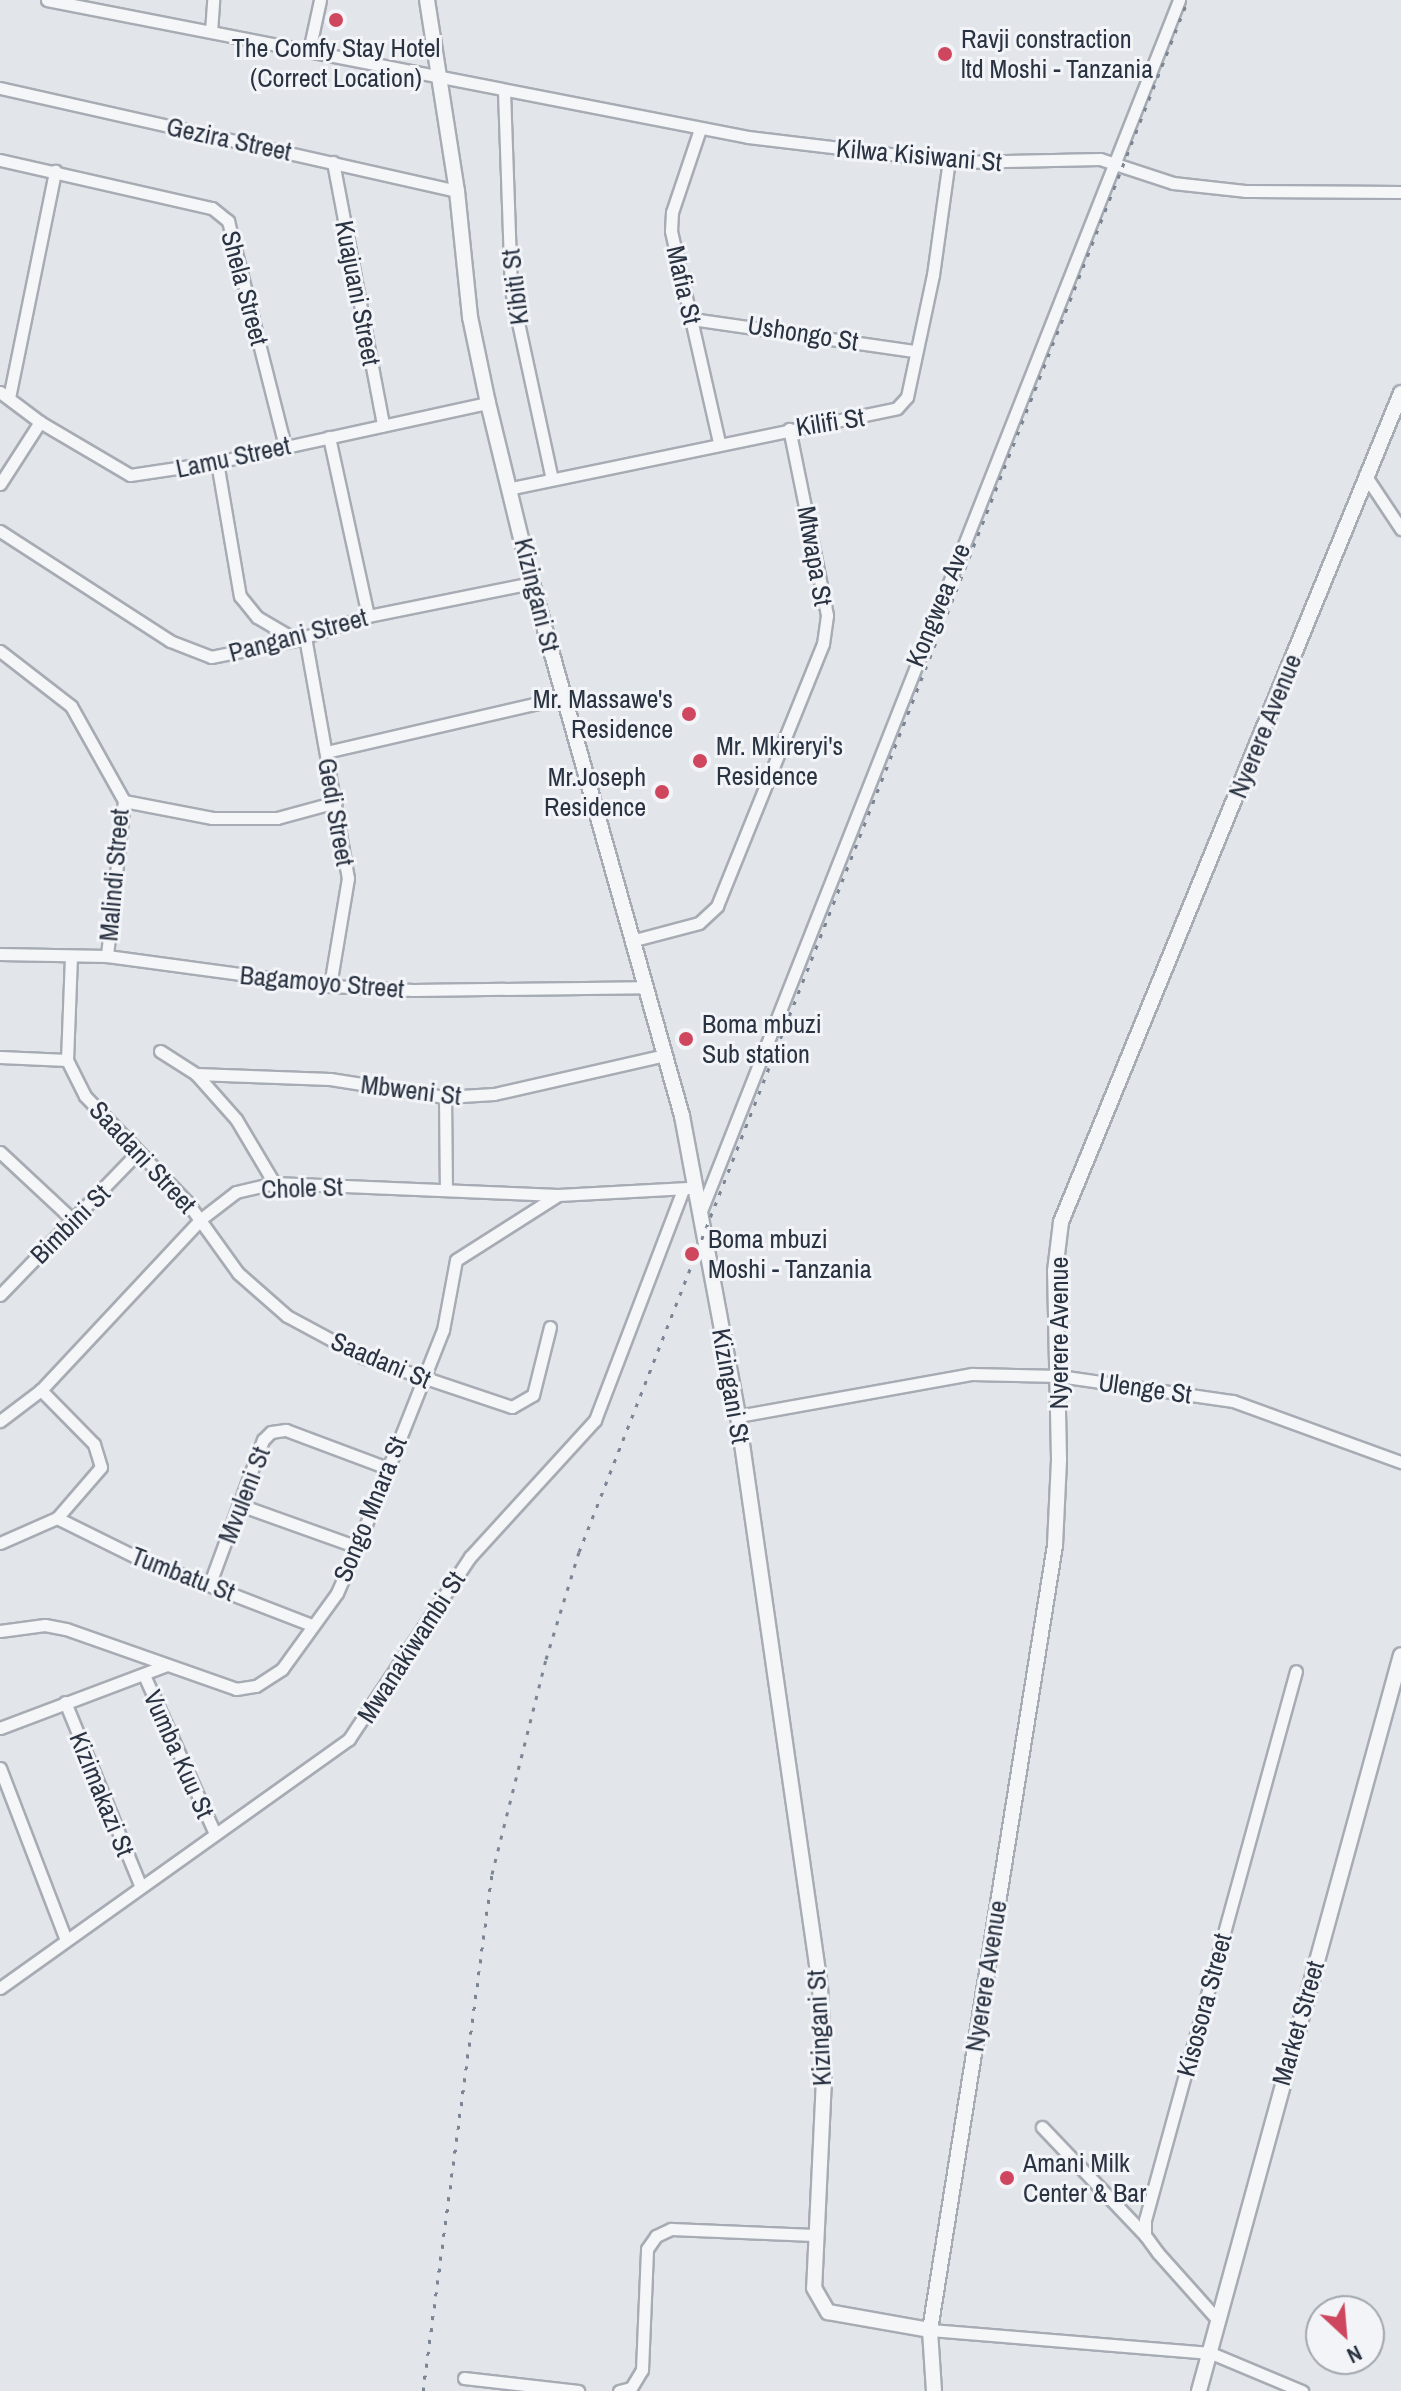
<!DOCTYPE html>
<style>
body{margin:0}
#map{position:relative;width:1401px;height:2391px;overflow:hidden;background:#e2e5ea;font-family:"Archivo Narrow",sans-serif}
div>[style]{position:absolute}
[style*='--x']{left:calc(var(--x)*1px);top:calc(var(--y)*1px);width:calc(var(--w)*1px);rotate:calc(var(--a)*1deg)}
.roads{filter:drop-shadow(2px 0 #a7acb4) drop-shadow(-2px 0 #a7acb4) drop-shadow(0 2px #a7acb4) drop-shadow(0 -2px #a7acb4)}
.minor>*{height:11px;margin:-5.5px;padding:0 5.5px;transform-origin:5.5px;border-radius:5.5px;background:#f5f6f8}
.tertiary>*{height:14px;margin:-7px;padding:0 7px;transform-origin:7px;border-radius:7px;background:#f5f6f8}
.rail>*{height:3px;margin-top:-1.5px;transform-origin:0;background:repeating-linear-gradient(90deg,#7b8594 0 4px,transparent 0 12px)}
.dots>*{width:22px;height:22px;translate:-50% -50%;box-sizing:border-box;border:4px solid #f2f4f8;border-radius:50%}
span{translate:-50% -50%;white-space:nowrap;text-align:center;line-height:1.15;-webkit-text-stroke:6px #f2f4f8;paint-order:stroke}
.poi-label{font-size:26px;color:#2a3342}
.left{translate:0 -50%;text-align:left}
.right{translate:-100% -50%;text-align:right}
.street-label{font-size:26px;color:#2a3342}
.north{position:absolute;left:1305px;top:2295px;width:80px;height:80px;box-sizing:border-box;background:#f2f4f8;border:2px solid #a2a7af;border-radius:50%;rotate:154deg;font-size:22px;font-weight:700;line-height:32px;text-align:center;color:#2a3342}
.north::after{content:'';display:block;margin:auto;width:28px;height:36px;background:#cf475e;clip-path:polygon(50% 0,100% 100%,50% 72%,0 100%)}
</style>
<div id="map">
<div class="roads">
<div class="minor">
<div style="--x:47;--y:0;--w:714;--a:11.06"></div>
<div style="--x:748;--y:137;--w:212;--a:6.8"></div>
<div style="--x:959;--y:162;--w:141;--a:-1.2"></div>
<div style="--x:1100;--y:159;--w:77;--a:18.2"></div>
<div style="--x:1173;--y:183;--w:72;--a:6.3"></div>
<div style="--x:1245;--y:191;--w:156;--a:0.4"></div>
<div style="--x:211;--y:32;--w:32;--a:-86"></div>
<div style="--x:309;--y:51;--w:52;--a:-77.8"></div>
<div style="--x:0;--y:88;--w:468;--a:12.7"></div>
<div style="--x:504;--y:91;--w:199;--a:88"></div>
<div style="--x:511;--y:290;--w:193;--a:77.8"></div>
<div style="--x:700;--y:129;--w:88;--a:108.6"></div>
<div style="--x:672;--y:212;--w:19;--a:93"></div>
<div style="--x:671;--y:231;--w:216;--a:77.2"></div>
<div style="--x:0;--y:160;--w:217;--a:12.8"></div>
<div style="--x:212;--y:208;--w:21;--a:39"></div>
<div style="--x:228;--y:221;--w:232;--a:75.8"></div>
<div style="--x:333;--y:162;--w:268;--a:79.2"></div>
<div style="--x:692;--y:319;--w:224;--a:8.2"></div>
<div style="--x:0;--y:392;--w:50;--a:36.9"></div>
<div style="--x:40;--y:422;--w:104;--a:30.5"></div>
<div style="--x:130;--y:475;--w:88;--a:-8.5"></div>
<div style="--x:217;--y:462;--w:277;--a:-12.3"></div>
<div style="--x:9;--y:398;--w:232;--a:-78.5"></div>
<div style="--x:329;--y:437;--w:183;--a:77.7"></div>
<div style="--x:217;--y:462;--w:136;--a:80.3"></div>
<div style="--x:240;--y:596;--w:27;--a:51"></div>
<div style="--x:257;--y:617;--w:45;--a:30.5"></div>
<div style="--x:1365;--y:475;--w:65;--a:56.3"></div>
<div style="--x:0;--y:484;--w:74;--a:-57.2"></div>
<div style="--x:512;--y:488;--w:393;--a:-11.7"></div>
<div style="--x:897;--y:408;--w:15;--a:-48"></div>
<div style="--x:907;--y:397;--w:125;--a:-78"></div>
<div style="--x:933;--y:275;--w:116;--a:-82.1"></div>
<div style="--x:0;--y:531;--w:202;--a:32.9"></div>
<div style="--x:170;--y:641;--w:44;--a:21.3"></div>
<div style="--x:211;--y:657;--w:87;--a:-11.3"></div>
<div style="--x:296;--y:640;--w:76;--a:-18.4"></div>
<div style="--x:368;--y:616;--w:167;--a:-11.4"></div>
<div style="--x:305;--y:637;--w:245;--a:79.9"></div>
<div style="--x:348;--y:878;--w:109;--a:99.5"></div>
<div style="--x:0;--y:651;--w:90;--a:37.8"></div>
<div style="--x:71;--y:706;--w:109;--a:60.8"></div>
<div style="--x:124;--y:801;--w:156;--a:96.3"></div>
<div style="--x:326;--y:752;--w:244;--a:-13"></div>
<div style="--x:124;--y:801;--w:90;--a:10.9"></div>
<div style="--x:212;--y:818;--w:65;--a:0"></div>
<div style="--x:277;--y:818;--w:61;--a:-15.2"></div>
<div style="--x:631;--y:941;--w:70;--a:-14.8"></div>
<div style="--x:699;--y:923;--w:25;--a:-43"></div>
<div style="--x:717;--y:906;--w:283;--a:-68"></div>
<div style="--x:823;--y:644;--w:29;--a:-82"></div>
<div style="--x:827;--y:615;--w:190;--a:-101.5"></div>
<div style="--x:0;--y:954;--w:107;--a:1.1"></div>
<div style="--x:107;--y:956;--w:225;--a:7.7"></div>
<div style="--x:330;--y:986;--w:83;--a:2.8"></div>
<div style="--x:413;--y:990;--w:232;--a:-0.7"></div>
<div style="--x:71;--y:956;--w:104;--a:92.2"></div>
<div style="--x:67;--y:1060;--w:40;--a:63.4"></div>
<div style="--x:85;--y:1096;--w:147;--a:46.1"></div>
<div style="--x:187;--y:1202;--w:87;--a:54.3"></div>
<div style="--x:238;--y:1273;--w:65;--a:41.3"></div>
<div style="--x:287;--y:1316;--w:86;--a:28.3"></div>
<div style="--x:363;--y:1357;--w:157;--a:18.6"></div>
<div style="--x:512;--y:1407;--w:24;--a:-30"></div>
<div style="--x:533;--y:1395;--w:70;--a:-76"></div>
<div style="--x:160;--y:1051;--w:43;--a:32.6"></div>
<div style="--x:196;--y:1074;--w:134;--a:2.1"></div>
<div style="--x:330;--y:1079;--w:116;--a:8.9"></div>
<div style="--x:445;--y:1097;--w:49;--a:-3.5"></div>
<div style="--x:494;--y:1094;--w:175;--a:-12.8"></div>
<div style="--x:0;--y:1057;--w:67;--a:2.6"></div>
<div style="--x:196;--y:1074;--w:60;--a:48.4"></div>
<div style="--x:236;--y:1119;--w:74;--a:59.3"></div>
<div style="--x:445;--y:1097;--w:90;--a:89.4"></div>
<div style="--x:0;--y:1152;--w:103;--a:43"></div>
<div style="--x:701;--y:1211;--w:1302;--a:-68.46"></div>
<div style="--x:0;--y:1295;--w:199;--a:-46"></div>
<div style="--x:738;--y:1416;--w:238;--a:-10.2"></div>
<div style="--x:972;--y:1374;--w:87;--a:1.3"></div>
<div style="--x:1059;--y:1376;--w:176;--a:8.2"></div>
<div style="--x:1233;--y:1401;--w:179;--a:20"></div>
<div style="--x:0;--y:1421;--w:51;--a:-37.1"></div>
<div style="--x:41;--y:1390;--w:234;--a:-46.9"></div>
<div style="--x:201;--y:1219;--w:44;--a:-37.6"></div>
<div style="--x:236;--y:1192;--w:39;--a:-13"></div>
<div style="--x:274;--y:1183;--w:284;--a:2.4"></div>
<div style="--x:558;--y:1195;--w:130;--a:-3.1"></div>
<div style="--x:240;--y:1505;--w:124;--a:19.7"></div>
<div style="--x:57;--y:1518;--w:88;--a:26.3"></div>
<div style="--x:136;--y:1557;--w:188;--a:21.2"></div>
<div style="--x:0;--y:1543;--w:62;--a:-23.7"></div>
<div style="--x:57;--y:1518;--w:67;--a:-49.2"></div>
<div style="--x:101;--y:1467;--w:24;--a:-107"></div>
<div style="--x:94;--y:1444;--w:76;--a:-134.5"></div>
<div style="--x:210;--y:1583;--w:153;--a:-69.7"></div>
<div style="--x:263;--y:1440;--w:11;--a:-45"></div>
<div style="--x:271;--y:1432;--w:15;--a:-8"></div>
<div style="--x:286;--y:1430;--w:108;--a:20.6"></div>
<div style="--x:0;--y:1631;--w:45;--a:-7.6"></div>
<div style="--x:45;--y:1625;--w:21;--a:11"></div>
<div style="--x:66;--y:1629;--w:180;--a:19.4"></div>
<div style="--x:236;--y:1689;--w:20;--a:-9"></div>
<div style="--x:256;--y:1686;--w:31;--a:-33"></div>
<div style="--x:282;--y:1669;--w:94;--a:-54.1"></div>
<div style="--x:337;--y:1593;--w:50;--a:-66.5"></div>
<div style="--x:357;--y:1547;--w:233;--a:-68.4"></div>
<div style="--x:443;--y:1330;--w:71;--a:-79.5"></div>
<div style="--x:456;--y:1260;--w:121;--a:-32.5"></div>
<div style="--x:144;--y:1675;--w:174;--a:65.9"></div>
<div style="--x:65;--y:1702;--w:198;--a:67.7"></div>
<div style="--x:0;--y:1728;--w:178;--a:-20.7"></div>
<div style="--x:0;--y:1768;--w:181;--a:69"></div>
<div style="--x:0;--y:1988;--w:429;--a:-35.5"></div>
<div style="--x:349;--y:1739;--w:219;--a:-56.4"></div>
<div style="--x:470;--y:1557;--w:185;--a:-47.6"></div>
<div style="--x:595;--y:1420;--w:247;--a:-69.1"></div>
<div style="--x:1042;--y:2127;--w:149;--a:46.4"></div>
<div style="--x:1216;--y:2318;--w:87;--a:-131.7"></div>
<div style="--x:1158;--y:2253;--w:22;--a:-126"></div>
<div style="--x:1145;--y:2235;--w:15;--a:-90"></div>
<div style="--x:1145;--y:2220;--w:569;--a:-74.62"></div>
<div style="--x:930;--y:2330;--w:282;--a:4.7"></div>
<div style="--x:1211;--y:2353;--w:99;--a:22.7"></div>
<div style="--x:464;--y:2378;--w:115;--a:6.5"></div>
<div style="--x:619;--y:2391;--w:12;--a:-14"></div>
<div style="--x:631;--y:2388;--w:21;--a:-59"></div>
<div style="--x:642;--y:2370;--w:121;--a:-87.6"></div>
<div style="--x:647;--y:2249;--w:16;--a:-55"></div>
<div style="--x:656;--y:2236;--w:17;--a:-25"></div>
<div style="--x:671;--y:2229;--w:143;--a:2.4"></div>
</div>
<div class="tertiary">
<div style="--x:427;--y:0;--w:193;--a:81.1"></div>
<div style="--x:457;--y:191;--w:127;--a:84.1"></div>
<div style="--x:470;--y:317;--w:88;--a:78.2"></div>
<div style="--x:488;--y:403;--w:185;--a:76.3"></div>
<div style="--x:532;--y:583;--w:554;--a:74.28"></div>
<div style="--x:682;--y:1116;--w:305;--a:79.4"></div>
<div style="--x:738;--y:1416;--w:576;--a:81.81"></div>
<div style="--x:820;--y:1986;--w:93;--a:87.5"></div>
<div style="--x:824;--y:2079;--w:209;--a:92.7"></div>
<div style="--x:814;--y:2288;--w:28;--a:60"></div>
<div style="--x:828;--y:2312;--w:104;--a:10"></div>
<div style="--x:934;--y:2391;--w:61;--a:-93.8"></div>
<div style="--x:930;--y:2330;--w:795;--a:-80.95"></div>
<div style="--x:1055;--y:1545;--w:86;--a:-87.3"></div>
<div style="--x:1059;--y:1459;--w:188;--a:-91.2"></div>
<div style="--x:1055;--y:1271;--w:49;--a:-83"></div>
<div style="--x:1061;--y:1222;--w:896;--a:-67.7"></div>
<div style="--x:1199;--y:2391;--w:763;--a:-74.65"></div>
</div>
</div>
<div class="rail">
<div style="--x:423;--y:2391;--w:522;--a:-82.4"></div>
<div style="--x:492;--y:1874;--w:222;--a:-75.9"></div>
<div style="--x:546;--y:1659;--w:112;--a:-72.9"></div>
<div style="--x:579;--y:1552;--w:1667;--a:-68.58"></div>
</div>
<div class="dots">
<div style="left:336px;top:20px;background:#cf475e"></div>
<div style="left:945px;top:54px;background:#cf475e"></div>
<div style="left:689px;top:714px;background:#cf475e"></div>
<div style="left:700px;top:761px;background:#cf475e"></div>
<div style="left:662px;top:792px;background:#cf475e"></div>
<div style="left:686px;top:1039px;background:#cf475e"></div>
<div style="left:692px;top:1254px;background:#cf475e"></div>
<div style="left:1007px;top:2178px;background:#cf475e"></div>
</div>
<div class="poi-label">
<span class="left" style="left:961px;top:54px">Ravji constraction<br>ltd Moshi - Tanzania</span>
<span style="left:336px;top:63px">The Comfy Stay Hotel<br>(Correct Location)</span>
<span class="right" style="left:673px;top:714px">Mr. Massawe's<br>Residence</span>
<span class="left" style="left:716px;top:761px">Mr. Mkireryi's<br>Residence</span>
<span class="right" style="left:646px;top:792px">Mr.Joseph<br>Residence</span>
<span class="left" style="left:702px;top:1039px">Boma mbuzi<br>Sub station</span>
<span class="left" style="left:708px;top:1254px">Boma mbuzi<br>Moshi - Tanzania</span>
<span class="left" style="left:1023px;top:2178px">Amani Milk<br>Center &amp; Bar</span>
</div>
<div class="street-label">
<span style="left:229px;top:139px;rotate:12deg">Gezira Street</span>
<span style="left:919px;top:155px;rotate:5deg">Kilwa Kisiwani St</span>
<span style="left:684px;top:285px;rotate:77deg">Mafia St</span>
<span style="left:515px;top:287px;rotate:-97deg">Kibiti St</span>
<span style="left:245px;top:288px;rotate:75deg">Shela Street</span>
<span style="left:358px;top:293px;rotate:79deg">Kuajuani Street</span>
<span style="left:803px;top:333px;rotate:9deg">Ushongo St</span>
<span style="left:830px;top:422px;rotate:-9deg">Kilifi St</span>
<span style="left:233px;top:457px;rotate:-12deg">Lamu Street</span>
<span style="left:815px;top:556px;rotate:80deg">Mtwapa St</span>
<span style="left:537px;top:595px;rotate:76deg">Kizingani St</span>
<span style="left:938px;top:605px;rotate:-68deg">Kongwea Ave</span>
<span style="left:298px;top:635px;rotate:-15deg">Pangani Street</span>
<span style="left:1265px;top:726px;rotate:-68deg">Nyerere Avenue</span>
<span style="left:336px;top:812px;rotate:80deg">Gedi Street</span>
<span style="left:114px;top:875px;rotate:-85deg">Malindi Street</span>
<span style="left:322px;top:982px;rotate:5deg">Bagamoyo Street</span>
<span style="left:411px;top:1090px;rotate:7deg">Mbweni St</span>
<span style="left:143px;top:1157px;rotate:47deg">Saadani Street</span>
<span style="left:302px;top:1188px;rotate:-2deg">Chole St</span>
<span style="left:70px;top:1224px;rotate:-45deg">Bimbini St</span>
<span style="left:1059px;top:1333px;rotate:-90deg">Nyerere Avenue</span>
<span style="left:381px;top:1360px;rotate:23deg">Saadani St</span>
<span style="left:731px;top:1386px;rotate:80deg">Kizingani St</span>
<span style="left:1145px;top:1388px;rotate:8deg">Ulenge St</span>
<span style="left:244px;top:1495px;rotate:-69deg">Mvuleni St</span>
<span style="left:370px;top:1509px;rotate:-68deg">Songo Mnara St</span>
<span style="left:183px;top:1574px;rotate:21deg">Tumbatu St</span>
<span style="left:411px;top:1647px;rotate:-57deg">Mwanakiwambi St</span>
<span style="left:179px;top:1754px;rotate:66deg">Vumba Kuu St</span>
<span style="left:102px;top:1794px;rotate:68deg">Kizimakazi St</span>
<span style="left:986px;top:1976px;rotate:-81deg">Nyerere Avenue</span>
<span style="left:1204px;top:2005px;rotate:-75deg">Kisosora Street</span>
<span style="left:1298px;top:2023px;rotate:-74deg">Market Street</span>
<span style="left:819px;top:2028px;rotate:-93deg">Kizingani St</span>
</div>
<div class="north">N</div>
</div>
